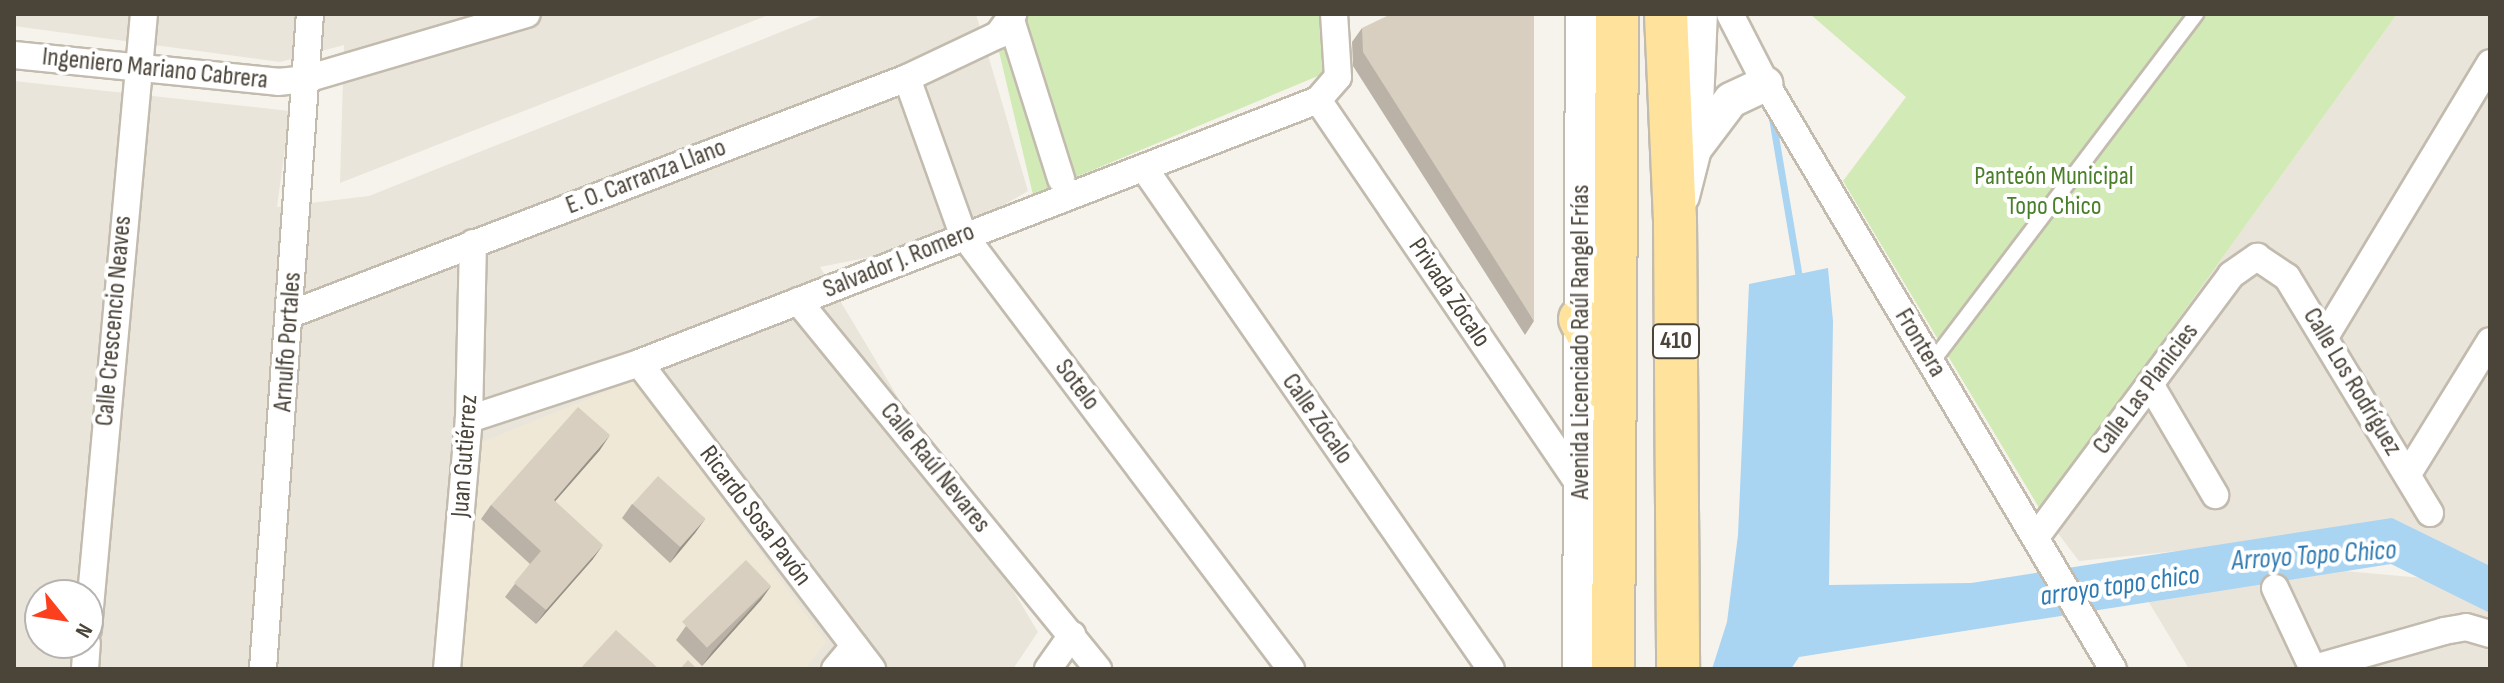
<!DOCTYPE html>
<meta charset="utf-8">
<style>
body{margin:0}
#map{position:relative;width:2504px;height:683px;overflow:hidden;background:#f6f3ec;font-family:"Sofia Sans Condensed",sans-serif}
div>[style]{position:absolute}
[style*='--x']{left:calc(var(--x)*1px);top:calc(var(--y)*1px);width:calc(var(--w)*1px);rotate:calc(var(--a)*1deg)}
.residential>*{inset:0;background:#eae5da}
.education>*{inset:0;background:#efe8d6}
.green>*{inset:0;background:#d2eab5}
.water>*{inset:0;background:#a9d4f2}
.stream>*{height:7px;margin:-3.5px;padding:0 3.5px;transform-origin:3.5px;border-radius:3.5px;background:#a9d4f2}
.roads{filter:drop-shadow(2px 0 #c2bbae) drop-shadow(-2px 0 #c2bbae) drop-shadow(0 2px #c2bbae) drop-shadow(0 -2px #c2bbae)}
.service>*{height:14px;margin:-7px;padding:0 7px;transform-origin:7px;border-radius:7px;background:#fff}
.minor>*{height:26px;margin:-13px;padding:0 13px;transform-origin:13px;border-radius:13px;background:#fff}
.tertiary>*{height:34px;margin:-17px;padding:0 17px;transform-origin:17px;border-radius:17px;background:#fff}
.primary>*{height:42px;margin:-21px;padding:0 21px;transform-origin:21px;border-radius:21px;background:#ffe39c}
.wall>*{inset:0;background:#bab2a6}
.shaded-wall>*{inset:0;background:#979187}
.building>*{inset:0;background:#d8cfc1;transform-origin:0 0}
span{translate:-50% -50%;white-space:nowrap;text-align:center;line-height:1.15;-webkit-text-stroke:8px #fff;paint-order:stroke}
.shield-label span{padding:2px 6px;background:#fff;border:2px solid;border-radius:6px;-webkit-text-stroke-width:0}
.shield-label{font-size:24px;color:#4b4439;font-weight:700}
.street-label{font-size:26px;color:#4b4439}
.park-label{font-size:26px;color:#4a7f2a}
.water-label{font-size:28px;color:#2e7ab2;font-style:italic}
.frame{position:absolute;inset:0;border:16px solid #4b4439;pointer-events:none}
.north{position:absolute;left:24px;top:579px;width:80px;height:80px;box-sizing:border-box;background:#fff;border:2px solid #b7b4b0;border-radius:50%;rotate:120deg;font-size:22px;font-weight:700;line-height:32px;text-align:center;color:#4b4439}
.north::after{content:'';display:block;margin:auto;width:28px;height:36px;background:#fc3f1d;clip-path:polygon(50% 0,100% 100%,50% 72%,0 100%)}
</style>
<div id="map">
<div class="residential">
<div style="clip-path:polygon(14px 14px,771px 14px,340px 183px,344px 45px,280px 62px,14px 26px)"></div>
<div style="clip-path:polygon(evenodd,826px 14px,976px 14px,1028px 191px,936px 244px,820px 267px,1038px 632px,1013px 669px,14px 669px,14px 81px,290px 111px,277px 207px,369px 196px,826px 14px,40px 595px,88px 595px,88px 643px,40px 643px,40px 595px)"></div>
<div style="clip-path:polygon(2397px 14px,2490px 14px,2490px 568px,2402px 528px,2079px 561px,2041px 511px)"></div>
<div style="clip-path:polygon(2266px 564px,2423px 578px,2490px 605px,2490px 669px,2189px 669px,2147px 599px)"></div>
</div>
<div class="education">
<div style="clip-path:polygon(635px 380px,826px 642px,805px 669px,450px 669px,480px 443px)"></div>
</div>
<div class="green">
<div style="clip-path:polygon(1025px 14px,1320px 14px,1330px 71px,1033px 195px,997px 43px,1026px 23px)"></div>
<div style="clip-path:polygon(1810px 14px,2397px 14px,2041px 511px,1843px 181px,1906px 97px)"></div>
</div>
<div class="water">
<div style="clip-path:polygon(1828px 268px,1833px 321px,1829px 585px,1971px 583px,2392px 518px,2490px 566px,2490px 613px,2391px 564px,1799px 657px,1791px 669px,1712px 669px,1727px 622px,1738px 535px,1749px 284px)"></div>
</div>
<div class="stream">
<div style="--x:1771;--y:112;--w:168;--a:80.4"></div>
</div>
<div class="roads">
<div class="service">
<div style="--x:1932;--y:362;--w:437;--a:-52.8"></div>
</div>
<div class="minor">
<div style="--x:1730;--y:14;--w:79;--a:62.8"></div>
<div style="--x:1766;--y:84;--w:680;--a:59.33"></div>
<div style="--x:1011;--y:20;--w:167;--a:72.5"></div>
<div style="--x:14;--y:55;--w:265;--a:5.8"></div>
<div style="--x:278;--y:82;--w:28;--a:-6"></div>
<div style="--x:306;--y:79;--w:230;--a:-16.4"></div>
<div style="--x:907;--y:78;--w:166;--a:70.3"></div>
<div style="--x:963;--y:234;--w:545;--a:52.98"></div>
<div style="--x:1318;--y:100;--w:468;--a:55.8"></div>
<div style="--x:1144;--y:168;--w:609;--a:55.29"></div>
<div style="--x:798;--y:301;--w:475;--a:50.8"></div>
<div style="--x:291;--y:314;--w:660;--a:-20.96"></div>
<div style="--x:907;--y:78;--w:101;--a:-25.3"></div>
<div style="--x:998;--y:35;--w:26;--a:-54"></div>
<div style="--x:2325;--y:337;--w:320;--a:-58.9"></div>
<div style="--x:639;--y:363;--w:385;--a:52.7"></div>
<div style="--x:2150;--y:384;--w:129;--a:59.6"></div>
<div style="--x:469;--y:419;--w:179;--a:-18.2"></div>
<div style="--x:639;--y:363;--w:728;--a:-21.17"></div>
<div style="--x:1318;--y:100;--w:30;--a:-49"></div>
<div style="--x:1338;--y:77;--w:63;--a:-93.6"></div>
<div style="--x:2408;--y:474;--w:156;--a:-58.3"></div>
<div style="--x:2036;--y:537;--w:327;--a:-53.3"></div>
<div style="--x:2231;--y:275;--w:32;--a:-35"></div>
<div style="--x:2257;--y:257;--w:36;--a:34"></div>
<div style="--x:2287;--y:277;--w:276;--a:58.8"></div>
<div style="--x:2275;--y:588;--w:89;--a:64.9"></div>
<div style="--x:88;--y:629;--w:618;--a:-84.8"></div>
<div style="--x:85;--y:669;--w:26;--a:-86"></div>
<div style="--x:263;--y:669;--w:657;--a:-85.9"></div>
<div style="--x:447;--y:669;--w:251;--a:-85"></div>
<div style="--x:469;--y:419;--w:176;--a:-88.7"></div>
<div style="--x:835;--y:669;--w:30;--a:-50"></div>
<div style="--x:1048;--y:669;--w:42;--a:-54.8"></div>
<div style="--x:2311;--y:669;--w:138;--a:-15.9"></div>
<div style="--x:2444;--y:631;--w:22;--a:-10"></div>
<div style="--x:2466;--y:627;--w:25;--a:16"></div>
</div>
<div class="tertiary">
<div style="--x:1694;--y:149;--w:61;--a:-52.9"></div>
<div style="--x:1731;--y:100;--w:38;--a:-25"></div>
<div style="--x:1682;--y:196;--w:49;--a:-75.7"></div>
<div style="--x:1694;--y:149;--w:135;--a:-87.5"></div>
<div style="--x:1580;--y:669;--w:655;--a:-89.74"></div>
</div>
<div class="primary">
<div style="--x:1666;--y:14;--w:205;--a:87.5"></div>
<div style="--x:1675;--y:219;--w:450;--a:89.6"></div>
<div style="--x:1580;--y:319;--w:29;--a:63"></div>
<div style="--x:1593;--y:345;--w:41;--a:81.7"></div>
<div style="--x:1613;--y:669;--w:655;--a:-89.65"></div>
</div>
</div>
<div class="wall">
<div style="clip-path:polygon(1362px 28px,1534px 321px,1525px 335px,1353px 66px,1352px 42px)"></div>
<div style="clip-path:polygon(600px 450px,555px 501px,593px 559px,536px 624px,505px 597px,530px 564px,481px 519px,491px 505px)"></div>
<div style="clip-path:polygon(632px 504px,705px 519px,695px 533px,670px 563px,622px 518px)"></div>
<div style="clip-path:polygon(771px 586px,761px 600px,702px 666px,676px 640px,686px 626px)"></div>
</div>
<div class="shaded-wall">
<div style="clip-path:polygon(610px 435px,600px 450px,544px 514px,554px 500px)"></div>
<div style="clip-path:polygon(705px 519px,695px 533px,670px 563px,679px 549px)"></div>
<div style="clip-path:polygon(603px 545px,593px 559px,536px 624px,546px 610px)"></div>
<div style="clip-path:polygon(771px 586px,761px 600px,702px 666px,712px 652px)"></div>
</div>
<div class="building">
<div style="clip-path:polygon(1391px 14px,1534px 14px,1534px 321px,1363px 52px,1362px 28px)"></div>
<div style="clip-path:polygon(578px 407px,610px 435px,554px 500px,603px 545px,546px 610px,514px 583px,541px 551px,491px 505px)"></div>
<div style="left:658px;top:476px;width:64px;height:38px;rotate:42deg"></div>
<div style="left:746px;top:560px;width:36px;height:89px;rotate:46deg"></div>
<div style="clip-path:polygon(616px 630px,659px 669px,580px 669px)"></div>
<div style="clip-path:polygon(688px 660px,697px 669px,680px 669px)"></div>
</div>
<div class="shield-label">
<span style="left:1676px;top:341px">410</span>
</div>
<div class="street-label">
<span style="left:155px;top:69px;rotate:6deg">Ingeniero Mariano Cabrera</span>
<span style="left:646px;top:177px;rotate:-21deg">E. O. Carranza Llano</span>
<span style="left:899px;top:261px;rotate:-22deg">Salvador J. Romero</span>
<span style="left:1449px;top:293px;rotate:56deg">Privada Zócalo</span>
<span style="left:114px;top:321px;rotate:-85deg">Calle Crescencio Neaves</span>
<span style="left:288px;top:342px;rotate:-86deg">Arnulfo Portales</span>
<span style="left:1581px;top:342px;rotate:-90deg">Avenida Licenciado Raúl Rangel Frías</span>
<span style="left:1920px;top:343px;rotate:59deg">Frontera</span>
<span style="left:2352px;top:382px;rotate:59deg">Calle Los Rodríguez</span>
<span style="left:1077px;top:385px;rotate:53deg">Sotelo</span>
<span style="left:2146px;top:389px;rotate:-53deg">Calle Las Planicies</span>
<span style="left:1317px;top:419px;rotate:55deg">Calle Zócalo</span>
<span style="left:465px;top:456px;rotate:-86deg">Juan Gutiérrez</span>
<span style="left:935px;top:468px;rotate:51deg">Calle Raúl Nevares</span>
<span style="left:755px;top:516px;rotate:53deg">Ricardo Sosa Pavón</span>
</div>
<div class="park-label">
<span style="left:2054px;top:192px">Panteón Municipal<br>Topo Chico</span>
</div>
<div class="water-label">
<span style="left:2314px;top:556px;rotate:-4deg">Arroyo Topo Chico</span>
<span style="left:2120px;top:586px;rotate:-8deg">arroyo topo chico</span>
</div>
<div class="frame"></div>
<div class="north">N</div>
</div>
